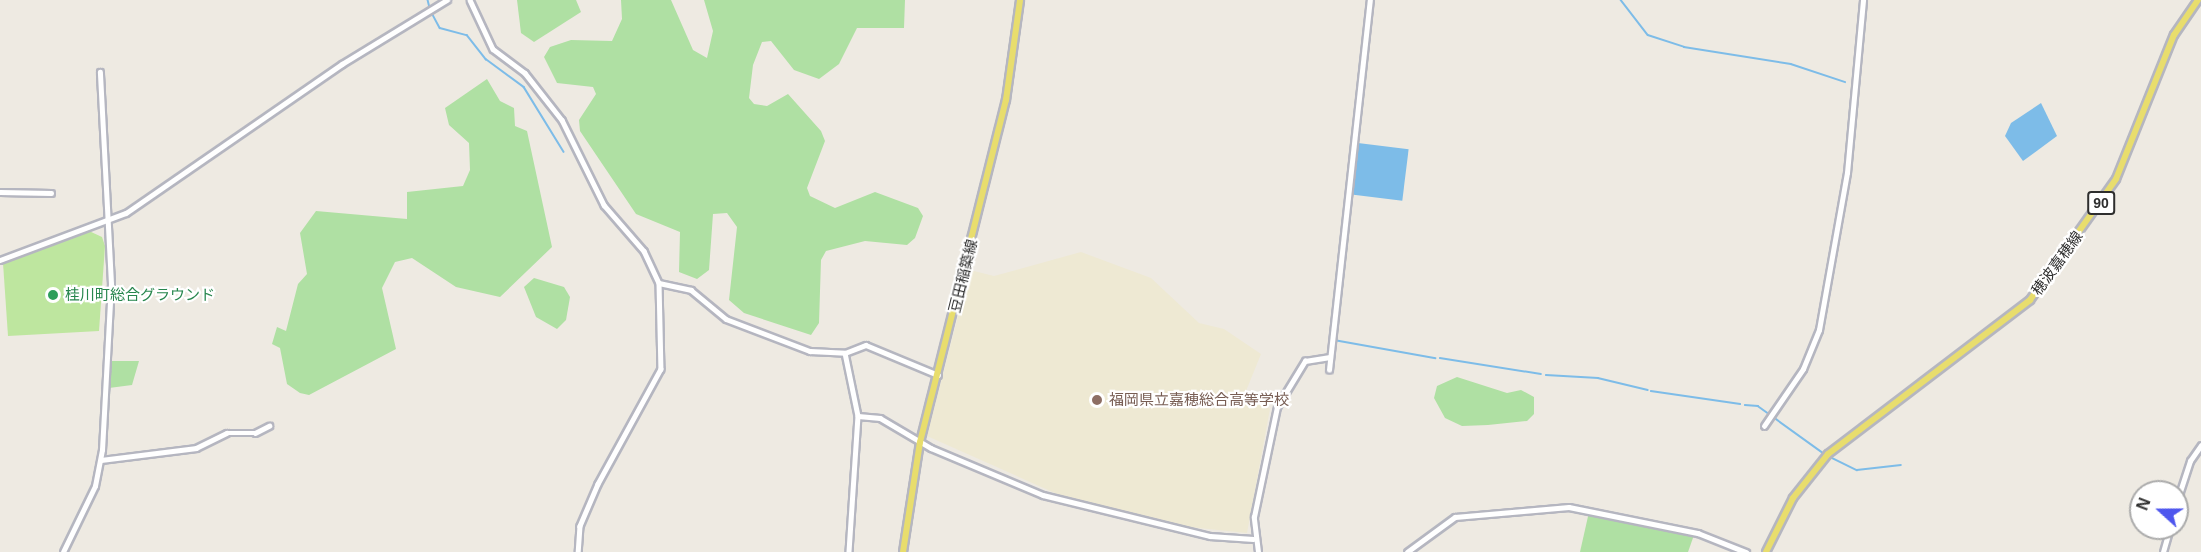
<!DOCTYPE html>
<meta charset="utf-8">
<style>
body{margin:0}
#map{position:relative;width:2201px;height:552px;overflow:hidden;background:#eeeae2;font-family:Arial,"Noto Sans JP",sans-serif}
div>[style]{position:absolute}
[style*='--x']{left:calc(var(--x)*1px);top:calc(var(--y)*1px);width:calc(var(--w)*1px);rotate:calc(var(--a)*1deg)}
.education>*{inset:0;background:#eee9d3}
.green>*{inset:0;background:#afe0a3}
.pitch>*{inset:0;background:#bee69f}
.water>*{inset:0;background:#7dbce8;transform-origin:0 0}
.stream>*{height:1.5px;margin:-0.75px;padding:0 0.75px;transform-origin:0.75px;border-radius:0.75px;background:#7dbce8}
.roads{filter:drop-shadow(2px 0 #b5b6c0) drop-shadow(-2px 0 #b5b6c0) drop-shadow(0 2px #b5b6c0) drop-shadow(0 -2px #b5b6c0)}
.minor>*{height:4.5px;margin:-2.25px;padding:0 2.25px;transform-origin:2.25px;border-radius:2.25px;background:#fff}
.major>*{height:6px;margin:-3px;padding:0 3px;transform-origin:3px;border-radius:3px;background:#e8dd6d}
.dots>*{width:16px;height:16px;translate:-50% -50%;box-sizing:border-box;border:3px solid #fff;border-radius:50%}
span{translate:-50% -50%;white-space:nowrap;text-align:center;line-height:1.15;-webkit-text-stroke:4.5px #fff;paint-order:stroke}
.shield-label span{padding:2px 4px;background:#fff;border:2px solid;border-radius:4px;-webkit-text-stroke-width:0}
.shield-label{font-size:14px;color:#2e2e2e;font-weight:700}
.street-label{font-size:15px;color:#2e2e2e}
.leisure-label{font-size:15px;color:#27864d}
.left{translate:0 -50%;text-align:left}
.education-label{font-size:15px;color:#785e54}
.north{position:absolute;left:2129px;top:480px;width:60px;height:60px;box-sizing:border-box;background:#fff;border:2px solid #ababab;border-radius:50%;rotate:291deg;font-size:16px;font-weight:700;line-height:24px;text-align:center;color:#2e2e2e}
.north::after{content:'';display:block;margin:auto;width:21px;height:27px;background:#4e56ee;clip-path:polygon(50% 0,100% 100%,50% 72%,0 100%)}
</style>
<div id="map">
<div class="education">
<div style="clip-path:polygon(1081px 252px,1151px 278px,1199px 323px,1224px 329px,1261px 354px,1246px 391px,1270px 409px,1247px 533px,1189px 527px,1057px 494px,927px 436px,970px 270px,994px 276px)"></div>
</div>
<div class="green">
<div style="clip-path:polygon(517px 0,576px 0,581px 12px,534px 42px,521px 33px)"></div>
<div style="clip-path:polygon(621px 0,671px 0,693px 50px,707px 58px,713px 31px,704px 0,905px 0,904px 28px,857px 28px,839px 64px,819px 79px,794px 70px,771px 41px,762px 42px,753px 65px,749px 98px,754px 104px,767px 106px,788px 94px,821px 131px,825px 141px,807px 188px,810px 196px,835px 208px,875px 192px,918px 208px,923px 216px,915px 238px,907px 245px,865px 241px,826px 251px,821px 260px,819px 323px,811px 335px,744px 313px,729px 300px,737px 227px,727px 213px,713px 214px,709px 270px,697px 279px,679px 272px,680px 232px,636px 214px,580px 131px,579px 120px,596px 94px,593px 87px,557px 83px,544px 57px,550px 47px,571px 40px,612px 41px,622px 19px)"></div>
<div style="clip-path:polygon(487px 79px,500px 101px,514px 108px,515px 126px,527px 131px,552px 247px,500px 297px,456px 287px,412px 258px,395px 262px,382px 288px,396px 349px,309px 395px,300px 393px,287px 384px,280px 348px,272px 344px,277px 327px,286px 331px,298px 284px,307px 274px,300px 233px,316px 211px,407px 219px,407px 192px,463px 186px,470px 170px,469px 143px,449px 125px,445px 108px)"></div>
<div style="clip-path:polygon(534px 278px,564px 287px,570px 297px,566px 320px,557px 329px,536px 317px,524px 287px)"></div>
<div style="clip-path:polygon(110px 361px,139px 361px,132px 385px,109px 388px)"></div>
<div style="clip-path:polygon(1457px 377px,1507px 393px,1521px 390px,1534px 397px,1534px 414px,1527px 421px,1488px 425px,1462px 426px,1445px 418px,1434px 398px,1437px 386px)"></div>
<div style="clip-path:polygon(1589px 512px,1646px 524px,1694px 535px,1688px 552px,1580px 552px)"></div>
</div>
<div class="pitch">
<div style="clip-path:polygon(89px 231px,102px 237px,105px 246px,99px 331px,8px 336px,3px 263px)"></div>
</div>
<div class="water">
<div style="clip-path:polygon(2041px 103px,2057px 136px,2023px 161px,2005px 136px,2011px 123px)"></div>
<div style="left:1358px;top:143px;width:51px;height:52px;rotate:7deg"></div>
</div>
<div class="stream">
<div style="--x:428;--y:0;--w:8;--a:76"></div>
<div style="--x:1621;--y:0;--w:44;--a:52.4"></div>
<div style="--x:1648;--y:35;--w:38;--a:18"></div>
<div style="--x:1684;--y:47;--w:108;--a:9"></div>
<div style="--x:1791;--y:64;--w:57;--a:18.4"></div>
<div style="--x:432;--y:13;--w:17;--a:62"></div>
<div style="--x:440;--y:28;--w:28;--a:15"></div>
<div style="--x:467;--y:35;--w:31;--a:52"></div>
<div style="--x:486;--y:59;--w:47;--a:36.4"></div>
<div style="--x:524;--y:87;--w:76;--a:58.4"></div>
<div style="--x:1334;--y:340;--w:103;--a:10.1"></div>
<div style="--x:1440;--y:358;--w:102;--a:9"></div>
<div style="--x:1546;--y:375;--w:52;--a:3.3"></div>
<div style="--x:1598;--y:378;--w:51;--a:13.5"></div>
<div style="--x:1651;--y:391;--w:90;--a:8.3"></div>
<div style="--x:1745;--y:405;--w:13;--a:4"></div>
<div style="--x:1758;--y:406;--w:84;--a:35.8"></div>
<div style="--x:1830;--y:457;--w:30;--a:26"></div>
<div style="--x:1857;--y:470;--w:44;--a:-6.5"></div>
</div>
<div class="roads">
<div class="minor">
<div style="--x:470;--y:0;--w:54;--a:64.9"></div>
<div style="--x:493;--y:49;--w:40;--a:37"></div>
<div style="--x:525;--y:73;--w:60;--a:51.8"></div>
<div style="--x:562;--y:120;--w:95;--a:63.7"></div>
<div style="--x:604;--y:205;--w:61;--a:49"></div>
<div style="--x:644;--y:251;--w:35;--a:65"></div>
<div style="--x:659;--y:283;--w:86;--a:88.7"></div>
<div style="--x:661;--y:369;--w:131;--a:118.7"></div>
<div style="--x:598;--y:484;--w:46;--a:113.2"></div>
<div style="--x:580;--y:526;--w:26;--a:94"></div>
<div style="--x:0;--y:192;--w:51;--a:1.1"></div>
<div style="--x:0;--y:260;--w:134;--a:-20.5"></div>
<div style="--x:126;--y:213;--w:262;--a:-34.6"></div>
<div style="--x:342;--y:64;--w:123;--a:-31.4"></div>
<div style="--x:659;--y:283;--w:33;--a:12"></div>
<div style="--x:691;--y:290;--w:45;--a:39.6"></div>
<div style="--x:726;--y:319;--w:90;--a:20.9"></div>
<div style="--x:810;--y:351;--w:35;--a:3"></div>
<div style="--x:845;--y:353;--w:22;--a:-21"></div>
<div style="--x:866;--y:345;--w:78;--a:22.6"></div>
<div style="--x:845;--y:353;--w:64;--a:78.3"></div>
<div style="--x:858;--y:416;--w:136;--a:93.8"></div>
<div style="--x:1329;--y:370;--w:372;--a:-83.7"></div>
<div style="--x:858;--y:416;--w:22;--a:5"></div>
<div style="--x:880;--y:418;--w:59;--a:30.5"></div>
<div style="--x:931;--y:448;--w:121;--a:22.8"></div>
<div style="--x:1043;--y:495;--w:172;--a:13.8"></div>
<div style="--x:1210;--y:536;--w:43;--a:4"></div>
<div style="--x:1764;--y:426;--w:69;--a:-55.6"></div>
<div style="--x:1803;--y:369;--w:42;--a:-67.7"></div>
<div style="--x:1819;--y:330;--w:159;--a:-79.9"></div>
<div style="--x:1847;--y:173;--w:174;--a:-84.7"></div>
<div style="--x:101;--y:460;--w:96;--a:-7.2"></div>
<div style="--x:196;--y:448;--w:34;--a:-26"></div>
<div style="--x:227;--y:433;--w:28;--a:0"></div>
<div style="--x:255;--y:433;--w:16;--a:-27"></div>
<div style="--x:2177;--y:501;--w:42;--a:-72"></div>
<div style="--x:2190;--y:461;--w:19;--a:-55"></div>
<div style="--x:63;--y:552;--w:73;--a:-64.1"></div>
<div style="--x:95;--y:486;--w:37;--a:-79"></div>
<div style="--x:102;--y:450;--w:166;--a:-86.9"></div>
<div style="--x:111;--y:284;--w:212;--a:-93"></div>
<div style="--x:1258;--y:552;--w:35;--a:-97"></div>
<div style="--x:1254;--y:517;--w:112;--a:-78.2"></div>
<div style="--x:1277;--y:407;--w:54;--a:-58.7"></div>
<div style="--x:1305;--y:361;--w:25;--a:-9"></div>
<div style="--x:1407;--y:552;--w:59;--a:-36.1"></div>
<div style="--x:1455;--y:517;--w:114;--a:-5"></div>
<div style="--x:1569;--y:507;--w:132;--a:11.4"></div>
<div style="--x:1698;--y:533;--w:52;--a:21.6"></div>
<div style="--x:2163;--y:552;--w:25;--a:-74"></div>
</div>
<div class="major">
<div style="--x:903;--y:552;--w:111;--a:-81.2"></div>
<div style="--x:920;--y:442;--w:353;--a:-75.9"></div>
<div style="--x:1006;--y:100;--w:101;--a:-82"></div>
<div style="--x:1766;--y:552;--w:60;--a:-63.4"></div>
<div style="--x:1793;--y:498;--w:56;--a:-51.5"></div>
<div style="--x:1828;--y:454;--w:254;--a:-37.3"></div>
<div style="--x:2030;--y:300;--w:148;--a:-54.6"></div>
<div style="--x:2116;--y:179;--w:155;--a:-68.1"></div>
<div style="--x:2174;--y:35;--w:42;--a:-55.6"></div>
</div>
</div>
<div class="dots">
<div style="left:53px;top:295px;background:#2e9e5b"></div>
<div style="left:1097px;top:400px;background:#8d6e63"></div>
</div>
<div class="shield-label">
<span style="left:2101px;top:203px">90</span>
</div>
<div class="street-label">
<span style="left:2057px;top:263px;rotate:-54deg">穂波嘉穂線</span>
<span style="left:963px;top:276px;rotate:-76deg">豆田稲築線</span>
</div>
<div class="leisure-label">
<span class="left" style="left:65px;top:295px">桂川町総合グラウンド</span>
</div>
<div class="education-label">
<span class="left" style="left:1109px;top:400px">福岡県立嘉穂総合高等学校</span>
</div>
<div class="north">N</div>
</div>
